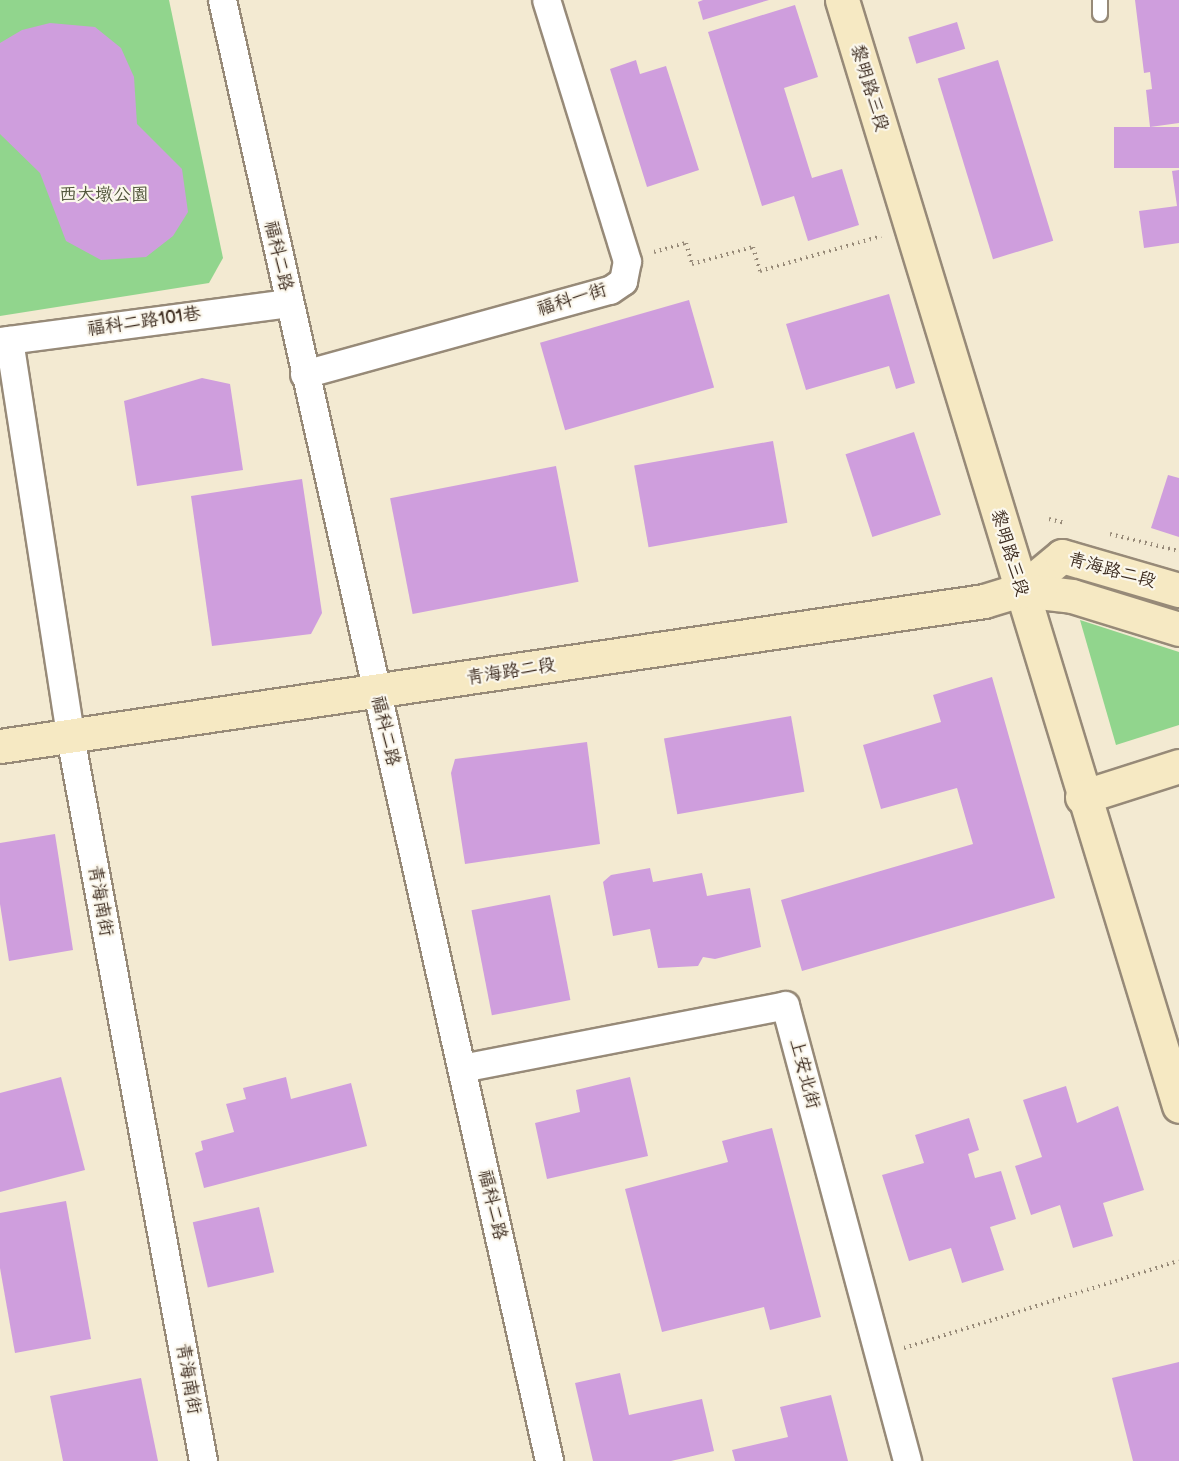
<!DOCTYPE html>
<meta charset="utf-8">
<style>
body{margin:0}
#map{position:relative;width:1179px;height:1461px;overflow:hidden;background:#f3ead2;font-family:"Balsamiq Sans","LXGW WenKai TC",sans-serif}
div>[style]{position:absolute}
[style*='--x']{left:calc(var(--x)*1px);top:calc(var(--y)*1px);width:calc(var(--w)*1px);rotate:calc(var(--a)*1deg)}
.green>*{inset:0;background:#91d58d}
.building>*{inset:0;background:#cf9edd;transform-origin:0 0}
.path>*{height:4px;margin-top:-2px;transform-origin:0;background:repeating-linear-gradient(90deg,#978a78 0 1.5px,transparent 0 6px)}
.roads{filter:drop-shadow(2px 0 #978a78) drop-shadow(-2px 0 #978a78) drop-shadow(0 2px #978a78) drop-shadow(0 -2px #978a78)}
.lane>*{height:14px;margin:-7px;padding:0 7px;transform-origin:7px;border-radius:7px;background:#fff}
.street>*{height:27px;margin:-13.5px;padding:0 13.5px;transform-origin:13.5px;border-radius:13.5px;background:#fff}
.secondary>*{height:33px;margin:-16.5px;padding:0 16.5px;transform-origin:16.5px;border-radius:16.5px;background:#f6e9c3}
span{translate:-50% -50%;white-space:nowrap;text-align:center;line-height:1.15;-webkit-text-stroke:4.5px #fbf7ec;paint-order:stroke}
.street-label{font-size:18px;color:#3b2a1e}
.park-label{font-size:18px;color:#50553a}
</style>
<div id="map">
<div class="green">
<div style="clip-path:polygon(0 0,169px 0,223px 258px,209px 283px,0 316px)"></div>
<div style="clip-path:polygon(1080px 620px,1179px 652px,1179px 725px,1116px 745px)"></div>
</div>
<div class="building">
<div style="clip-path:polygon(769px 0,703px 20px,698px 2px,703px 0)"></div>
<div style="clip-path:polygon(1135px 0,1179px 0,1179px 123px,1150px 127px,1146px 90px,1152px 89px,1150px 72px,1144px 73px)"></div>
<div style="clip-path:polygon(795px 5px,818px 77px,784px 88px,812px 178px,842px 169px,859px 225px,808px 241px,794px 196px,762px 206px,708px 32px)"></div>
<div style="left:957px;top:22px;width:28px;height:51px;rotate:73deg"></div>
<div style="clip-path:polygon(50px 23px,95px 27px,121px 48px,134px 77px,137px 124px,182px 169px,188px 212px,173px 236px,146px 257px,101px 260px,66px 241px,40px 173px,0 134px,0 43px,22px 30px)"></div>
<div style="clip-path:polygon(636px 60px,640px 74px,666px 66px,699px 170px,647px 187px,610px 69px)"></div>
<div style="left:998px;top:60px;width:189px;height:63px;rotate:73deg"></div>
<div style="left:1179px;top:127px;width:41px;height:65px;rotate:90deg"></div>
<div style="clip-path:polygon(1179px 170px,1179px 243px,1144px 248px,1139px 211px,1177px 206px,1172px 171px)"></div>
<div style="clip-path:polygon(889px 294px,915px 383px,896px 389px,889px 366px,806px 390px,786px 324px)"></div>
<div style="left:689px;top:300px;width:91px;height:155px;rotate:74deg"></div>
<div style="clip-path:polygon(202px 378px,230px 384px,243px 470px,137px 486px,124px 401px)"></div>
<div style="left:914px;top:432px;width:87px;height:72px;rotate:72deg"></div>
<div style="left:773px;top:441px;width:83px;height:141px;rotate:80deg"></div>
<div style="left:556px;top:466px;width:118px;height:169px;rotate:79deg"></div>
<div style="clip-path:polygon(1168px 475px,1179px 478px,1179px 537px,1151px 528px)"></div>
<div style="clip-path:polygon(302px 479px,322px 613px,311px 634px,212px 646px,191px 496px)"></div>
<div style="clip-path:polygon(992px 677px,1055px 898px,802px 971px,781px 900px,973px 844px,957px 788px,881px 809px,863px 745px,941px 722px,933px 695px)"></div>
<div style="left:791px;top:716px;width:77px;height:129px;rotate:80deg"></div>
<div style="clip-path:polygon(587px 742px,600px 844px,465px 864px,451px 773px,455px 759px)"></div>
<div style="clip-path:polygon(55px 834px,73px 950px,9px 961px,0 904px,0 843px)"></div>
<div style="clip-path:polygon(650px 868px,653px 882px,702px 873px,707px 896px,750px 888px,761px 947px,715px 959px,703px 957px,698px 966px,658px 968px,650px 929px,613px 936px,603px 882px,611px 875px)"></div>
<div style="left:550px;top:895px;width:107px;height:80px;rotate:79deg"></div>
<div style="clip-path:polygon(61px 1077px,85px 1170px,0 1192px,0 1093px)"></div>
<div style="clip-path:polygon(286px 1077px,291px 1099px,351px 1083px,367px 1146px,204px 1188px,195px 1153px,203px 1150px,201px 1141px,234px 1132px,226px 1104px,246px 1099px,243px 1088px)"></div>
<div style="clip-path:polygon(630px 1077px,648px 1156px,547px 1179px,535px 1123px,580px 1112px,576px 1090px)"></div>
<div style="clip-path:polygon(1066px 1086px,1077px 1123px,1118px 1106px,1144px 1190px,1103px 1203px,1113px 1236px,1073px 1248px,1060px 1205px,1031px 1215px,1015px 1166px,1042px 1157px,1023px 1100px)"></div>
<div style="clip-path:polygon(969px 1118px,979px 1150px,968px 1154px,975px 1178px,1001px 1171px,1016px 1219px,990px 1227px,1004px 1270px,962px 1283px,951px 1248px,909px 1261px,882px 1175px,924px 1163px,915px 1135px)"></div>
<div style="clip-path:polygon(772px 1128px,821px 1317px,770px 1330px,764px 1307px,662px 1332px,625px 1189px,728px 1162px,722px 1141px)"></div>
<div style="clip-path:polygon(66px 1201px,91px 1339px,15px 1353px,0 1268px,0 1213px)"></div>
<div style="left:259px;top:1207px;width:67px;height:68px;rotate:77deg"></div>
<div style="clip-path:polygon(1179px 1362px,1179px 1461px,1133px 1461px,1112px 1378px)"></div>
<div style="clip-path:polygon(620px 1373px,629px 1415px,702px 1399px,714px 1451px,671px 1461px,593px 1461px,575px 1383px)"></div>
<div style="clip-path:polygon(141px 1378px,158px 1461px,63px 1461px,50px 1396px)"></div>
<div style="clip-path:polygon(831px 1395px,848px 1461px,735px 1461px,732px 1450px,788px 1437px,780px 1407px)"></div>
</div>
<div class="path">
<div style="--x:654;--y:252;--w:33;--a:-16"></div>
<div style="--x:686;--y:243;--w:22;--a:74"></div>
<div style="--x:692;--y:264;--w:63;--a:-15.6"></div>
<div style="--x:753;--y:247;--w:25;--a:74"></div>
<div style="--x:760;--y:271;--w:126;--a:-16.1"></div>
<div style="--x:1049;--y:519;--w:16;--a:14"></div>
<div style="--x:1110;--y:534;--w:71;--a:13.8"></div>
<div style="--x:904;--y:1348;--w:288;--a:-17.6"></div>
</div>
<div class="roads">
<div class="lane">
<div style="--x:1100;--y:0;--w:14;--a:90"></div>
</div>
<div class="street">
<div style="--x:222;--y:0;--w:1497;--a:77.38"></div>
<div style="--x:9;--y:340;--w:401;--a:81.2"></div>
<div style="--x:70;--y:736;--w:737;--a:79.6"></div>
<div style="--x:0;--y:341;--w:291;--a:-7.5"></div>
<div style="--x:304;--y:374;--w:317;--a:-15.4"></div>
<div style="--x:610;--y:290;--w:16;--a:-35"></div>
<div style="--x:623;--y:281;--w:20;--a:-79"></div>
<div style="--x:627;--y:261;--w:273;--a:-107.2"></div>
<div style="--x:462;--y:1068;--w:329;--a:-11"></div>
<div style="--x:785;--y:1005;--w:472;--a:75"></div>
</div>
<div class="secondary">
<div style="--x:842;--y:0;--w:1156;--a:73.05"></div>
<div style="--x:1021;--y:590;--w:53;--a:-39.7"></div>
<div style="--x:1062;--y:556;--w:122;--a:16.2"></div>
<div style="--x:0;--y:746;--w:995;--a:-8.38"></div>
<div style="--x:984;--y:601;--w:39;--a:-17"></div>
<div style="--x:1021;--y:590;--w:51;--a:6.7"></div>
<div style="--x:1072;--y:596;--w:112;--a:17.1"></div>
<div style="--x:1082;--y:797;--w:102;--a:-17.7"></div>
</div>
</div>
<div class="street-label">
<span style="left:869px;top:88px;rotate:73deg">黎明路三段</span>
<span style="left:278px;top:256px;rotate:77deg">福科二路</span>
<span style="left:572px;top:300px;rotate:-17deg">福科一街</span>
<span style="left:144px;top:322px;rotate:-8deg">福科二路101巷</span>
<span style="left:1009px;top:553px;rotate:73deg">黎明路三段</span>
<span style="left:1112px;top:571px;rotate:15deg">青海路二段</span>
<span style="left:511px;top:672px;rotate:-9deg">青海路二段</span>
<span style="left:385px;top:731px;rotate:77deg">福科二路</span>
<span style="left:100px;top:901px;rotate:80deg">青海南街</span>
<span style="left:804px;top:1074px;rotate:75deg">上安北街</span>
<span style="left:492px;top:1205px;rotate:77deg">福科二路</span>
<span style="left:188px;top:1379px;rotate:80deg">青海南街</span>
</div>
<div class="park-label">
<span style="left:104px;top:195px">西大墩公園</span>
</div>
</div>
